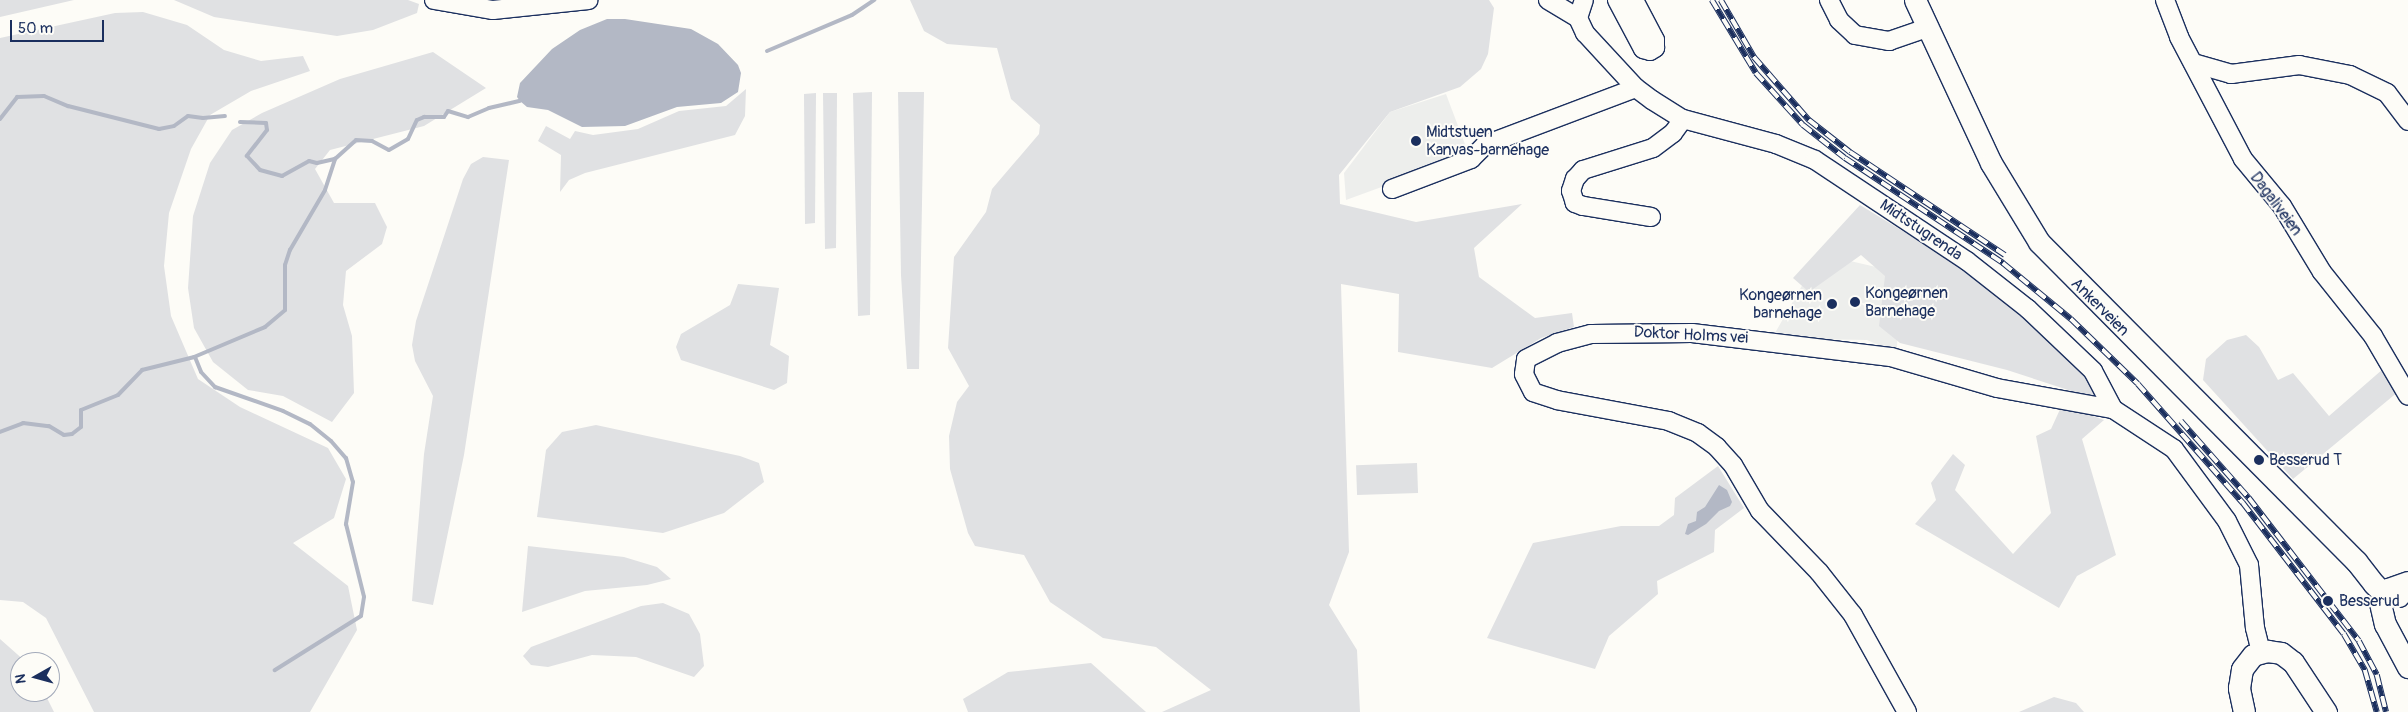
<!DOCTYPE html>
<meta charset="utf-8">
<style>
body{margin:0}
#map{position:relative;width:2408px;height:712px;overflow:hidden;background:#fdfcf7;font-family:Pangolin,sans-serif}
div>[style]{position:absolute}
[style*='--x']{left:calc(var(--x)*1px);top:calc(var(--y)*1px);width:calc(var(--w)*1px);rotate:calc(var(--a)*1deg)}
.built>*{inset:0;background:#edeeec}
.green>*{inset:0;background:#e0e1e3;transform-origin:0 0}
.water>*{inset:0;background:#b3b8c5}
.stream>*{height:4px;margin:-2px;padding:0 2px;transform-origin:2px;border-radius:2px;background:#b3b8c5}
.roads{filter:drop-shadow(1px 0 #1b2f5e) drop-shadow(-1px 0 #1b2f5e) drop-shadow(0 1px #1b2f5e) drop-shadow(0 -1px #1b2f5e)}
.minor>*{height:18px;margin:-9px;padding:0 9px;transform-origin:9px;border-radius:9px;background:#fdfcf7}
.major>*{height:21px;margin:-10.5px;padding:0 10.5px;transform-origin:10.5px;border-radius:10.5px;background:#fdfcf7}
.rail>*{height:5.5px;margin-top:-2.75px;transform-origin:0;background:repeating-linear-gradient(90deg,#fdfcf7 0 11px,#1b2f5e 0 22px);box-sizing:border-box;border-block:1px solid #1b2f5e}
.dots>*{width:14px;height:14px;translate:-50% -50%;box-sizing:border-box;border:2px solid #fdfcf7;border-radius:50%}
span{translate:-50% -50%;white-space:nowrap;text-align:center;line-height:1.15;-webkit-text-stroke:4px #fdfcf7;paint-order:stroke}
.poi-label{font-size:16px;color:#1b2f5e}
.left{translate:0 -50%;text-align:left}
.right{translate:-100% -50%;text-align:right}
.street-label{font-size:16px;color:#1b2f5e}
.north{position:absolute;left:10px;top:652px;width:50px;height:50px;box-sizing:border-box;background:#fdfcf7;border:1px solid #a3aaba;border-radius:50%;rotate:263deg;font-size:14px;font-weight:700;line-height:20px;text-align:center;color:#1b2f5e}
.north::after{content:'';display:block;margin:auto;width:18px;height:22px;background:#1b2f5e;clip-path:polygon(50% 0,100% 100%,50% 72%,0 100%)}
.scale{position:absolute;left:10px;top:20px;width:94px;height:22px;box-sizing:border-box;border:2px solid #1b2f5e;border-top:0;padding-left:6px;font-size:15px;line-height:18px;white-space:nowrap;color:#1b2f5e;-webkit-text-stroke:4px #fdfcf7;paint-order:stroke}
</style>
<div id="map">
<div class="built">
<div style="clip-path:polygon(1446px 94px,1469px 155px,1346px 200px,1344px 173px,1390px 112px)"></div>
<div style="clip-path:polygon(1820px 254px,1876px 267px,1899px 287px,1897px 348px,1885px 348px,1867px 340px,1813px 339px,1775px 333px)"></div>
</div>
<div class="green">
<div style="clip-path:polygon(0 0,74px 0,0 17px)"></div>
<div style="clip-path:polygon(174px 0,408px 0,419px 4px,417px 13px,373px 30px,337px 36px,214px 17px)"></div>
<div style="clip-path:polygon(910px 0,1489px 0,1494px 8px,1488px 54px,1481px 69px,1460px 87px,1390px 112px,1339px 175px,1340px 204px,1416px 222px,1522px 204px,1474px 248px,1479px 277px,1535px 318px,1572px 313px,1574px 327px,1541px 338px,1492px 368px,1398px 352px,1399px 294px,1341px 284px,1349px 552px,1329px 605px,1357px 650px,1360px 712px,1162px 712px,1211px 690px,1156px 647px,1103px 638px,1050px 602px,1024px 555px,975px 546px,968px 533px,950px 469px,949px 436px,957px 402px,969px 386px,948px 348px,954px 257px,986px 212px,992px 189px,1039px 134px,1040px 125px,1011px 99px,997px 48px,947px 44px,924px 31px)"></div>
<div style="clip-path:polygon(143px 12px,187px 25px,224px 50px,261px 61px,303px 56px,310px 71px,251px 91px,210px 115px,191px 149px,169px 213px,164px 266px,171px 316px,198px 379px,240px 407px,328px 448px,346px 479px,334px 518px,293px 543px,348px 586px,357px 630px,310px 712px,94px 712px,46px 618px,23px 602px,0 600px,0 38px,115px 13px)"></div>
<div style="clip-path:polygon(433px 52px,486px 88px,424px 126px,330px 150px,315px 169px,334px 203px,375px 203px,387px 227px,382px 244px,346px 271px,343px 305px,352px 336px,354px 393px,332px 422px,283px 396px,248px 390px,213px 362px,194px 328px,188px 288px,193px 216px,210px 163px,232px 130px,262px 113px,340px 79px)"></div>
<div style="clip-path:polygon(746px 89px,745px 116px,735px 135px,585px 173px,569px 180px,560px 192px,561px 155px,538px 141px,546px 126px,570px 139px,575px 131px,593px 135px,638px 129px,679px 111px,726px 106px)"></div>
<div style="clip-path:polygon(872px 92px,870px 315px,858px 316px,853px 93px)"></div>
<div style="clip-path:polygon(898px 92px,924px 92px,919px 369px,907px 369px,901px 275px)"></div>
<div style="clip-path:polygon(816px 93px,815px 223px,805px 224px,804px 94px)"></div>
<div style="clip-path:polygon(823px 93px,837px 93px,836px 248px,825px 249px)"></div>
<div style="clip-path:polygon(483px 157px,509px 160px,464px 455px,433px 605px,412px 601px,424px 454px,433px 396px,415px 361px,412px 345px,416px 321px,463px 179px,471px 164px)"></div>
<div style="clip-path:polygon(1860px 205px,1937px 252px,2004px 300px,2089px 378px,2096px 399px,2007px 370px,1900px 343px,1879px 326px,1885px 276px,1861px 255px,1809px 292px,1793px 278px)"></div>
<div style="clip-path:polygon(738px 284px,779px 288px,770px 345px,789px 356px,787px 383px,774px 390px,681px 360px,676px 347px,681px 334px,730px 305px)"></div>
<div style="clip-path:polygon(2246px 335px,2259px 347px,2278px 380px,2293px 373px,2329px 416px,2383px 369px,2399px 391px,2293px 479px,2203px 380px,2206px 359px,2227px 340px)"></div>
<div style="clip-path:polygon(2062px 405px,2104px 420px,2082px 439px,2116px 555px,2077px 576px,2059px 608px,1915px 524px,1936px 500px,1931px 483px,1953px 454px,1965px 465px,1955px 490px,2013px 554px,2051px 513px,2036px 436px,2051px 429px)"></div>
<div style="clip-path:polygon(596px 425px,740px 456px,759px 463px,764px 482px,724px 513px,663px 533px,537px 517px,546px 450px,562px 432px)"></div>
<div style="left:1417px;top:463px;width:30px;height:61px;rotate:88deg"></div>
<div style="clip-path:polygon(1718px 466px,1744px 508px,1715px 530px,1714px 552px,1657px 581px,1658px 594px,1609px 636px,1595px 669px,1487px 638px,1533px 543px,1621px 526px,1659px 526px,1674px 515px,1675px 498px)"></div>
<div style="clip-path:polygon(528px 546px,624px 557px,657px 567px,671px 579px,647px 585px,585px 591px,522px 612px)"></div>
<div style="clip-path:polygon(663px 603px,689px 614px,700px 634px,704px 666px,694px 677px,636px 657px,592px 655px,548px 667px,531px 665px,523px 656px,531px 647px,641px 606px)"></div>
<div style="clip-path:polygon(0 639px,26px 662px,20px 662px,20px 692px,44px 692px,54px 712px,0 712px)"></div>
<div style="clip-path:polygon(1091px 663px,1146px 712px,968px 712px,963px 699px,1008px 672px)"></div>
<div style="clip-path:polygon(2054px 697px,2076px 703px,2084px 712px,2019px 712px)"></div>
</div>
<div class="water">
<div style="clip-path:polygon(607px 19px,625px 19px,691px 29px,718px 44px,738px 65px,741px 73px,738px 92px,721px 103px,677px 107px,625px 126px,582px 127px,548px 110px,527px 107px,520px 101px,517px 97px,520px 83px,552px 49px,580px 30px)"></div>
<div style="clip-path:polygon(1719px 485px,1727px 490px,1732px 502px,1730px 506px,1719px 511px,1706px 524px,1688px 535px,1685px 534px,1688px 524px,1696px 521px,1697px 512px,1705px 507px)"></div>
</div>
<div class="stream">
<div style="--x:767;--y:51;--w:92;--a:-23"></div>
<div style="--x:852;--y:15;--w:27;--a:-34"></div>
<div style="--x:0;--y:119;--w:28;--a:-52"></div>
<div style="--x:17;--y:97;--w:27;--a:-2"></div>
<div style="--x:44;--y:96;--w:26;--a:23"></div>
<div style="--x:68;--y:106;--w:94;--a:14.2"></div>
<div style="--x:159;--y:129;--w:15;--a:-11"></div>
<div style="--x:174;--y:126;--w:17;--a:-36"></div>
<div style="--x:188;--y:116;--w:15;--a:8"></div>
<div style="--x:203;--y:118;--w:22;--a:-5"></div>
<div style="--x:240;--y:122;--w:26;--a:2"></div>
<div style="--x:266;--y:123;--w:7;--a:82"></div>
<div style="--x:267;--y:130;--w:33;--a:128"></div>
<div style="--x:247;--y:156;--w:19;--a:47"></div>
<div style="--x:260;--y:170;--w:23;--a:15"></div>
<div style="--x:282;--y:176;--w:31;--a:-29"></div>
<div style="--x:309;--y:161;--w:8;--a:14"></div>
<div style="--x:317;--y:163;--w:18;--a:-13"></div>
<div style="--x:335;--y:159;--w:28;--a:-42"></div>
<div style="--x:356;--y:140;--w:16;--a:4"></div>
<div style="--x:372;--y:141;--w:19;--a:28"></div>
<div style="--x:389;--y:150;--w:22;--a:-30"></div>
<div style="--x:408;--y:139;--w:21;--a:-65"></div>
<div style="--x:417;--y:120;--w:8;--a:-23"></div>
<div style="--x:424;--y:117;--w:20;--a:0"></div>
<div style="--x:444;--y:117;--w:7;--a:-56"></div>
<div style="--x:448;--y:111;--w:21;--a:17"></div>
<div style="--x:468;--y:117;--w:23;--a:-23"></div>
<div style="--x:489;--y:108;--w:32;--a:-13"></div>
<div style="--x:195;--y:357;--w:16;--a:68"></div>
<div style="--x:201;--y:372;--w:21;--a:47"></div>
<div style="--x:215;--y:387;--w:72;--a:19.4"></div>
<div style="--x:283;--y:411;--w:30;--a:26"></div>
<div style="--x:310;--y:424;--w:27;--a:39"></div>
<div style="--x:331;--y:441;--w:23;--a:49"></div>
<div style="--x:346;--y:458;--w:25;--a:74"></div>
<div style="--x:353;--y:482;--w:43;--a:99.5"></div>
<div style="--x:346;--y:524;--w:75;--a:76.1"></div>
<div style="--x:364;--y:597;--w:19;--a:99"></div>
<div style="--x:361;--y:616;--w:102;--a:147.9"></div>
<div style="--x:0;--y:432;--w:25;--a:-21"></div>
<div style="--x:23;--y:423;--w:26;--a:7"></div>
<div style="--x:49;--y:426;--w:17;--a:31"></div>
<div style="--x:64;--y:435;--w:8;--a:-7"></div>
<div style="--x:72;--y:434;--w:11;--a:-38"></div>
<div style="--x:81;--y:427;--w:17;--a:-90"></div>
<div style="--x:81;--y:410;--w:40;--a:-22"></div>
<div style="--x:118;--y:395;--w:35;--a:-46"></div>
<div style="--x:142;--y:370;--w:54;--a:-14"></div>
<div style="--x:194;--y:357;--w:77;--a:-22.9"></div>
<div style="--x:265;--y:327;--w:26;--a:-40"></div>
<div style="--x:285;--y:310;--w:45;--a:-90"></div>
<div style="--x:285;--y:265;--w:16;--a:-72"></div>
<div style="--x:290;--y:250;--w:69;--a:-59.7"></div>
<div style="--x:325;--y:190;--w:33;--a:-72"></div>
</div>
<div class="roads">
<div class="minor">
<div style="--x:434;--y:0;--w:60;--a:9.6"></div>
<div style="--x:493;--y:10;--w:96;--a:-6"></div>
<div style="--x:1548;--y:0;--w:35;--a:31"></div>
<div style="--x:1578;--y:18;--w:17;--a:65"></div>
<div style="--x:1585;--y:33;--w:75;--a:47.2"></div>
<div style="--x:1636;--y:88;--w:20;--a:37"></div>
<div style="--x:1652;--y:100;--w:36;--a:32"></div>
<div style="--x:1683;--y:119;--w:96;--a:15"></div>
<div style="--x:1776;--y:144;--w:42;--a:22.3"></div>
<div style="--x:1815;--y:160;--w:182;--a:33.6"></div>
<div style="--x:1967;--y:261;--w:78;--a:38.2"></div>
<div style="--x:2028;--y:309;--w:90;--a:43.6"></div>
<div style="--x:2093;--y:371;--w:43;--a:62.2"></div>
<div style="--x:1617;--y:0;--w:55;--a:62"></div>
<div style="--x:1643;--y:49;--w:7;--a:16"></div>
<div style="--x:1650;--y:51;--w:6;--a:-31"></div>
<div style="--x:1655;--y:48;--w:8;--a:-90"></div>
<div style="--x:1655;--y:40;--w:45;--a:-117.7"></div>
<div style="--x:1829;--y:0;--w:22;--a:63"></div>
<div style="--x:1839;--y:20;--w:22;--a:43"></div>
<div style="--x:1855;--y:35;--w:35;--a:10"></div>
<div style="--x:1889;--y:41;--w:40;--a:-18.9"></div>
<div style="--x:2165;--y:0;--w:40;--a:69"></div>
<div style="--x:2179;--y:37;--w:138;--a:62.3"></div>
<div style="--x:2243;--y:159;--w:61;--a:50.3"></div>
<div style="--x:2282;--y:206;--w:77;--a:58.8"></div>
<div style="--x:2322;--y:272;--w:82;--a:51.4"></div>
<div style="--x:2373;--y:336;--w:69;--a:59.7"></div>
<div style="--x:1578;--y:18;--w:19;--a:-72"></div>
<div style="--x:2193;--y:63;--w:40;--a:16"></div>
<div style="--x:2231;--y:74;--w:69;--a:-7.5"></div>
<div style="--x:2299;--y:65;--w:52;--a:11.1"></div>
<div style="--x:2350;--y:75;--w:41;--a:25.9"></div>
<div style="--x:2387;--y:93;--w:35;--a:53"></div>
<div style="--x:1392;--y:189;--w:85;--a:-20.8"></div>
<div style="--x:1471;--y:159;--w:20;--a:-45"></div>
<div style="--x:1485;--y:145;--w:161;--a:-20.7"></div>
<div style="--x:1651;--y:217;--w:69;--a:-170.8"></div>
<div style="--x:1583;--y:206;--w:9;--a:-159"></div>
<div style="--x:1575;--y:203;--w:13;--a:-108"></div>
<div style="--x:1571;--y:191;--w:13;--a:-72"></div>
<div style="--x:1575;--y:179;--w:12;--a:-48"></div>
<div style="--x:1583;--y:170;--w:73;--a:-17.4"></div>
<div style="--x:1653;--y:148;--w:25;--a:-37"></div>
<div style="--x:1673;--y:133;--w:17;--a:-54"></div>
<div style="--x:1907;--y:712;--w:111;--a:-119.1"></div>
<div style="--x:1853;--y:615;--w:55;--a:-128.3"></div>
<div style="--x:1819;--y:572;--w:85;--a:-134"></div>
<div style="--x:1760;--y:511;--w:53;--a:-120.4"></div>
<div style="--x:1733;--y:465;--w:24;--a:-132"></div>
<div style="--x:1717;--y:447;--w:24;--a:-144"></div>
<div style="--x:1698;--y:433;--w:31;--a:-158"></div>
<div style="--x:1669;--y:421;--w:114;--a:-169.4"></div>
<div style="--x:1557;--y:400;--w:25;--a:-162"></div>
<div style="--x:1533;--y:392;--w:20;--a:-117"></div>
<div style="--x:1524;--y:374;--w:15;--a:-82"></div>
<div style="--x:1526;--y:359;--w:35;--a:-27"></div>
<div style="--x:1557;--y:343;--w:35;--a:-15"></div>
<div style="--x:1591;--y:334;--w:101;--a:-0.6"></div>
<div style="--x:1692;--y:333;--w:200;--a:6.9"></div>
<div style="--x:1891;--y:357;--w:110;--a:16.3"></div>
<div style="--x:1997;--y:388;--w:118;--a:10.3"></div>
<div style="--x:2113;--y:409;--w:73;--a:33.3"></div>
<div style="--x:2174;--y:449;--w:89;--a:53.6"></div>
<div style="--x:2227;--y:521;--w:49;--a:63.4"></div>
<div style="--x:2249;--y:565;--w:63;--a:84.6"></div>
<div style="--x:2255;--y:628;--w:25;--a:76"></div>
</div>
<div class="major">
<div style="--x:1915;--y:0;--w:180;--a:65"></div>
<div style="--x:1991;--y:163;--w:92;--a:58.7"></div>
<div style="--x:2039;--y:242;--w:450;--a:45.2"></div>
<div style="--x:2356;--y:561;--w:29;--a:52"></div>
<div style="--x:2374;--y:584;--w:13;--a:45"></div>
<div style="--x:2383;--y:593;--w:16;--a:11"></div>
<div style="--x:2408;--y:582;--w:21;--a:161"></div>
<div style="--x:2388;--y:589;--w:16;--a:120"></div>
<div style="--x:2380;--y:603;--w:22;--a:77"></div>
<div style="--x:2385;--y:624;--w:49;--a:61.9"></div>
<div style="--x:2244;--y:712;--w:25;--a:-102"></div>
<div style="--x:2239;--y:688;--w:19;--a:-81"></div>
<div style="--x:2242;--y:669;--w:18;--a:-52"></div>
<div style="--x:2253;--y:655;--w:15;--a:-16"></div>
<div style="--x:2267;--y:651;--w:14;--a:8"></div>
<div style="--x:2281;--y:653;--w:15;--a:37"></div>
<div style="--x:2293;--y:662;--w:60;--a:56.6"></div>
</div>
</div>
<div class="rail">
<div style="--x:1712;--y:0;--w:85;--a:58.9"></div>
<div style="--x:1756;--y:73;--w:70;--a:47.9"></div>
<div style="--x:1803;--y:125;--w:53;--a:38.2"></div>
<div style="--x:1845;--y:158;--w:190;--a:33.6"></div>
<div style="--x:2003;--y:263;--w:88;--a:39.5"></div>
<div style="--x:2071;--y:319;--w:93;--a:44.1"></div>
<div style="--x:2138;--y:384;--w:159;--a:48.6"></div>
<div style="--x:2243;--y:503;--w:165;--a:52.4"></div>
<div style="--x:2344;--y:634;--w:42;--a:59.7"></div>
<div style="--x:2365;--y:670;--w:44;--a:74.1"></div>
<div style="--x:1721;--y:0;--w:66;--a:59.9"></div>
<div style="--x:1754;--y:57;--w:84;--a:48.9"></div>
<div style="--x:1809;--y:120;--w:52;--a:38"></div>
<div style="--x:1850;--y:152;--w:186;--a:33.6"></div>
<div style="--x:2181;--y:421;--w:103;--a:48.6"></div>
<div style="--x:2249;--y:498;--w:180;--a:52.4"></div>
<div style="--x:2359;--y:641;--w:38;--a:62"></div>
<div style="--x:2377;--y:675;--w:38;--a:76"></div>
</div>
<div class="dots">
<div style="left:1416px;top:141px;background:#1b2f5e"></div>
<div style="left:1855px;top:302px;background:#1b2f5e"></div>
<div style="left:1832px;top:304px;background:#1b2f5e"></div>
<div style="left:2259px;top:460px;background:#1b2f5e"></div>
<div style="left:2328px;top:601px;background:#1b2f5e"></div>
</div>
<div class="poi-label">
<span class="left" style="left:1426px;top:141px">Midtstuen<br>Kanvas-barnehage</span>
<span class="left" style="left:1865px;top:302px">Kongeørnen<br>Barnehage</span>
<span class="right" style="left:1822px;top:304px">Kongeørnen<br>barnehage</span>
<span class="left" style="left:2269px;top:460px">Besserud T</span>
<span class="left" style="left:2339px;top:601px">Besserud</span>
</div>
<div class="street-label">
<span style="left:2276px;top:204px;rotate:53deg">Dagaliveien</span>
<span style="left:1921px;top:230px;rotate:34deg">Midtstugrenda</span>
<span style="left:2100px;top:307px;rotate:45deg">Ankerveien</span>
<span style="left:1691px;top:335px;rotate:3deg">Doktor Holms vei</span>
</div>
<div class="north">N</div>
<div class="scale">50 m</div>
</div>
